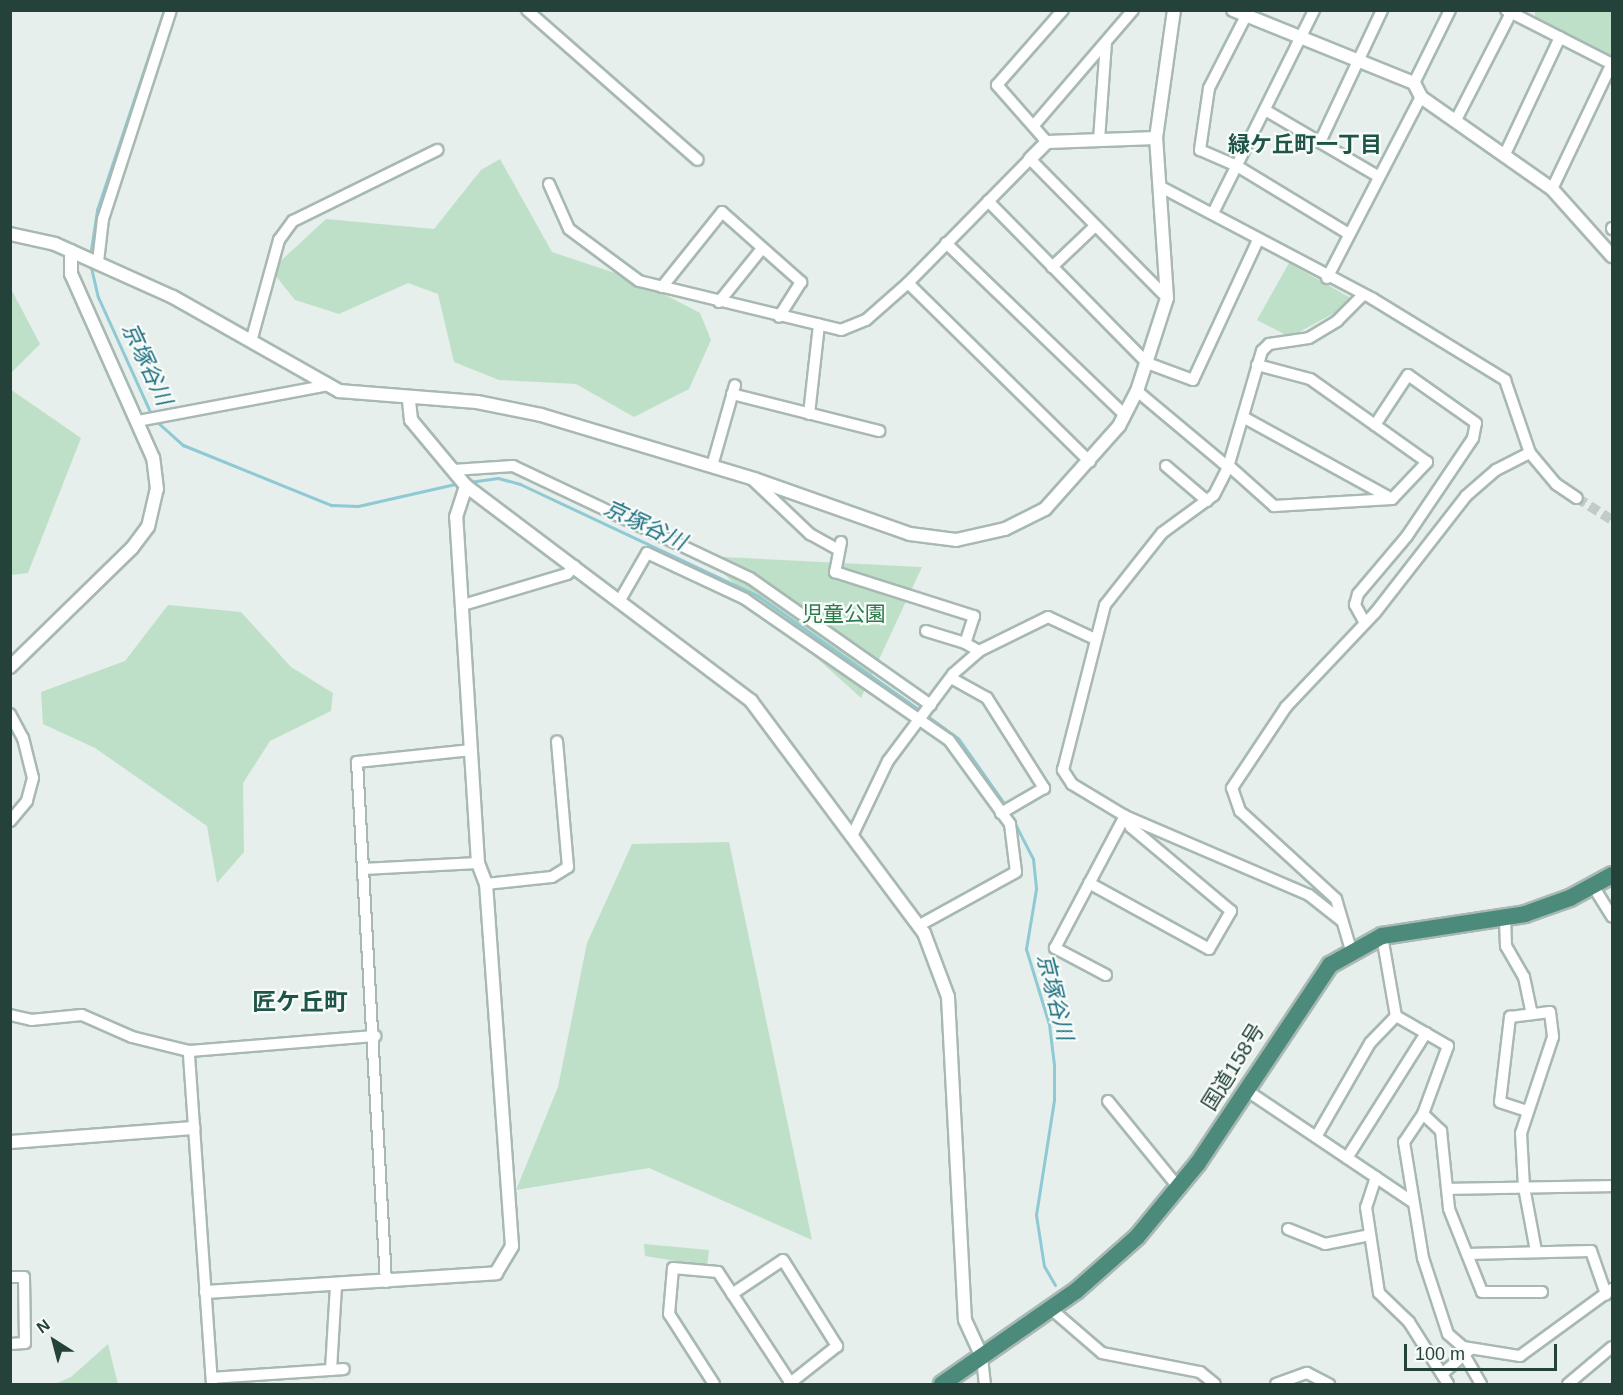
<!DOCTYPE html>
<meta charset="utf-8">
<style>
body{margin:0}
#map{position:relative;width:1623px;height:1395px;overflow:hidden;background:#e6efeb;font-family:Helvetica,"Noto Sans JP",sans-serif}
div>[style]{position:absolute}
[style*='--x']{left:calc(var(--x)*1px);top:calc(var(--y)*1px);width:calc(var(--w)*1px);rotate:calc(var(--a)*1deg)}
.green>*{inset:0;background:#bfe0c8}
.stream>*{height:3px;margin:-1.5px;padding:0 1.5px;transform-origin:1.5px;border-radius:1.5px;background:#8ec9d4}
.minor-tunnel>*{height:10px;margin-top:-5px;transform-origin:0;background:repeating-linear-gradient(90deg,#bfccc8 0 10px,transparent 0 15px)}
.roads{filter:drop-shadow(2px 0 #a8b8b2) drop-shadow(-2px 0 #a8b8b2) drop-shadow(0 2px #a8b8b2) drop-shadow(0 -2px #a8b8b2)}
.minor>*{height:10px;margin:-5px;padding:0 5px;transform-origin:5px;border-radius:5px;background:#fff}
.tertiary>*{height:12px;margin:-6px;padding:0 6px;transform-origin:6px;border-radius:6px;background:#fff}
.trunk>*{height:16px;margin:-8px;padding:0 8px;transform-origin:8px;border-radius:8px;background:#4c8a7c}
span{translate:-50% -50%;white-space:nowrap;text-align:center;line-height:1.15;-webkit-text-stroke:4.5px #f7fbf9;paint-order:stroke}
.park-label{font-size:21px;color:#2d7a4b}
.street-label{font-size:21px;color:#24423a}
.neighbourhood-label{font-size:22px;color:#1f5548;font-weight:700}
.water-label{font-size:22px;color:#1c6f80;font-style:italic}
.quarter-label{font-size:24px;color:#1f5548;font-weight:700}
.frame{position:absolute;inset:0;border:12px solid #24423a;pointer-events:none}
.north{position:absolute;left:24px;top:1311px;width:60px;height:60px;-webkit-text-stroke:4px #f7fbf9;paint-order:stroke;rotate:324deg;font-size:16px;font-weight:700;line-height:24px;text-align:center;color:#24423a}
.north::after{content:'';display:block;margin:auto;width:21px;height:27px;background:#24423a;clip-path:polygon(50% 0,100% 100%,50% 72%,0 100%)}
.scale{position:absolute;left:1404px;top:1344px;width:153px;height:27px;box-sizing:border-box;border:3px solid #24423a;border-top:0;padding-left:8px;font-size:18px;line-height:21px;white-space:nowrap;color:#24423a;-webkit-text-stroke:4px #f7fbf9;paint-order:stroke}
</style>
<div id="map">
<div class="green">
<div style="clip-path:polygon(1535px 11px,1612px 11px,1612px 56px,1535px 19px)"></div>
<div style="clip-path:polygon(500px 159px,552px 252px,639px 281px,700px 313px,711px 340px,689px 389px,634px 417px,576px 384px,499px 380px,454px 362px,438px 294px,408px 283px,339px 314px,295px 300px,271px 270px,326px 219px,434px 229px,481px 170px)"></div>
<div style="clip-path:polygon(1289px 263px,1349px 297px,1351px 304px,1290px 337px,1257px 320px)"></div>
<div style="clip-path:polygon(10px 287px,40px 344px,11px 373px,10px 373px)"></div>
<div style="clip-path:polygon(10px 389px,81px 438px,28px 573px,11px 575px)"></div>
<div style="clip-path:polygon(704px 556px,922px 567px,861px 698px)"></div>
<div style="clip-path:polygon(168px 605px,241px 612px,291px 667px,333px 693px,331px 711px,270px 741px,243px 783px,244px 852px,217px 883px,207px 826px,95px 748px,43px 724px,41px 692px,125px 661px)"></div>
<div style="clip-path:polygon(729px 842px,812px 1240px,649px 1168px,516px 1190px,558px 1087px,587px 943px,632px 844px)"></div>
<div style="clip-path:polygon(644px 1244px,709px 1250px,707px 1266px,645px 1256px)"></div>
<div style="clip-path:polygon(108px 1344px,118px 1384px,55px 1384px,71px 1377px)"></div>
</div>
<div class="stream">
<div style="--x:90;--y:256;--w:47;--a:-81.3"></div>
<div style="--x:97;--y:210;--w:211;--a:-71.5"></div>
<div style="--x:90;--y:263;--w:35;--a:77"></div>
<div style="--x:98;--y:297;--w:128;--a:65.6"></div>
<div style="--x:155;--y:420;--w:38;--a:42"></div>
<div style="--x:183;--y:445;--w:160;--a:22.1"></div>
<div style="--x:331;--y:505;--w:27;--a:2"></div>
<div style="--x:358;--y:506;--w:104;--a:-12.8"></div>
<div style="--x:469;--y:482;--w:29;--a:-8"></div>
<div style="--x:498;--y:478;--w:23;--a:15"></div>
<div style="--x:520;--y:484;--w:263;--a:25.2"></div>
<div style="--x:758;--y:596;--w:199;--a:35.2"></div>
<div style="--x:926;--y:715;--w:39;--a:36"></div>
<div style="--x:958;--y:738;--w:83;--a:54.8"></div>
<div style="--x:1009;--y:812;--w:53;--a:62.9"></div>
<div style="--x:1033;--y:859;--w:30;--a:84"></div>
<div style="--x:1036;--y:889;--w:61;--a:99.5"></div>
<div style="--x:1026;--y:949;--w:78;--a:73"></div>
<div style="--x:1049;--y:1024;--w:41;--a:83"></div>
<div style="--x:1054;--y:1065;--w:35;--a:90"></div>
<div style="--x:1054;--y:1100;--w:116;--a:98.9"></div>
<div style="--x:1036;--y:1215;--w:52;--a:81.1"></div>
<div style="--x:1044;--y:1266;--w:22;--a:60"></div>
</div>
<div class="minor-tunnel">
<div style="--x:1577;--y:498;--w:41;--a:32.2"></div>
</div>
<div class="roads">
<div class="minor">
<div style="--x:527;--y:10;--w:227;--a:41.3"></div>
<div style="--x:1249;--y:10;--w:88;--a:117.1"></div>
<div style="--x:1209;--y:88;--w:63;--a:98.3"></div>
<div style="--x:1200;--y:150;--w:40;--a:23.4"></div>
<div style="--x:1237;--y:166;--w:131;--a:31.3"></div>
<div style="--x:1506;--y:10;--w:119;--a:27"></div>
<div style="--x:1414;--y:83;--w:81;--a:-63.7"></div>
<div style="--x:1265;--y:110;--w:132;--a:30.4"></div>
<div style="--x:1456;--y:120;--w:120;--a:-62.8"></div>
<div style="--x:1035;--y:124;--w:150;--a:-49.3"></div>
<div style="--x:1099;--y:140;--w:98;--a:-85.9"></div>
<div style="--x:1047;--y:142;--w:76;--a:-131.3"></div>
<div style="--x:997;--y:85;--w:100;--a:-48.7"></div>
<div style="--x:1320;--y:142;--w:146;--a:-64.8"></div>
<div style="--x:1505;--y:154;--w:129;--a:-64.8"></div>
<div style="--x:549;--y:184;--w:49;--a:66"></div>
<div style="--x:569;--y:229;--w:87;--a:36.6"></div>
<div style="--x:639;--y:281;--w:208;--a:13.6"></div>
<div style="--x:841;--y:330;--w:27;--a:-22"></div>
<div style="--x:866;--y:320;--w:56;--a:-41.4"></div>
<div style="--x:908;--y:283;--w:174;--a:-45.5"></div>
<div style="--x:1030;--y:159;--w:195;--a:45.4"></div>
<div style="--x:1159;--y:186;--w:242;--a:27.8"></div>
<div style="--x:1373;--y:299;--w:155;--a:31.5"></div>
<div style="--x:1505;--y:380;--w:77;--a:71.1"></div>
<div style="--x:1530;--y:453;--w:40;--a:50"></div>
<div style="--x:1556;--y:484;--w:25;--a:34"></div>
<div style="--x:1552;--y:189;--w:140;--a:-64.5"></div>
<div style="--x:988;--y:201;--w:227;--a:45.5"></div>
<div style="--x:1147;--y:363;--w:49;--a:20.3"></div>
<div style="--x:1193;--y:380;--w:154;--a:-65.1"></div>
<div style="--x:1213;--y:213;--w:227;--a:-63.5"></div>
<div style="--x:1612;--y:228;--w:1;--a:90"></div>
<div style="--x:946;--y:243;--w:248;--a:43.9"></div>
<div style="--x:98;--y:262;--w:43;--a:-83.4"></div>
<div style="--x:103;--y:219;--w:220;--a:-72"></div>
<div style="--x:1052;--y:267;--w:59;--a:-43.6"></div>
<div style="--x:1327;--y:278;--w:204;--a:-62.6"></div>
<div style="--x:908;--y:283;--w:255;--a:44.5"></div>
<div style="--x:662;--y:287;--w:96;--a:-51.3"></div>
<div style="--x:722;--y:212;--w:106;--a:41.5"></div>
<div style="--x:801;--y:282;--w:41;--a:122.2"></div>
<div style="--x:719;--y:302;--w:65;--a:-51.2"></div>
<div style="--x:252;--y:338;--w:102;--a:-74.6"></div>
<div style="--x:279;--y:240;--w:24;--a:-54"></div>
<div style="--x:293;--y:221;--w:161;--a:-26.2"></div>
<div style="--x:1137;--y:391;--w:119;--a:39.9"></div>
<div style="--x:732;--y:394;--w:152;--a:14.1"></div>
<div style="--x:809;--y:414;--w:90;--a:-83.6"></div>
<div style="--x:1243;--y:417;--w:170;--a:28.8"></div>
<div style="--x:1392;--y:499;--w:51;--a:-46.6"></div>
<div style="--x:1427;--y:462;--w:143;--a:-144.6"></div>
<div style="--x:1310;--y:379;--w:55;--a:-165.2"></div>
<div style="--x:138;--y:421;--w:194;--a:-10.7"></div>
<div style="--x:1228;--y:465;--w:62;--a:41.7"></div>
<div style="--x:1274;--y:506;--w:118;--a:-3.4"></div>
<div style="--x:712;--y:466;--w:84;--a:-74.1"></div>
<div style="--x:1166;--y:466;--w:54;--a:40.5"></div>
<div style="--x:453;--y:470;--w:60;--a:-3.8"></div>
<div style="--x:513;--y:466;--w:262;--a:25.3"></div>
<div style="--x:750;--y:578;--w:221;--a:35.1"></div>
<div style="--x:753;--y:480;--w:79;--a:43.5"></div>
<div style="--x:810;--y:534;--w:33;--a:29"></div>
<div style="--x:841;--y:542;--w:31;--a:101"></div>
<div style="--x:835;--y:572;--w:146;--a:17.6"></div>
<div style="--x:974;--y:616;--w:28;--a:108"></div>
<div style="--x:965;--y:643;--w:16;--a:30"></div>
<div style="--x:620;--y:600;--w:54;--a:-60.1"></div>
<div style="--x:647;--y:553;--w:108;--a:25.1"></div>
<div style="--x:745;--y:599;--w:248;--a:34.7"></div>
<div style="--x:949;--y:740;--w:104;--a:54"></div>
<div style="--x:1010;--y:824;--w:48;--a:82.9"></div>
<div style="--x:1016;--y:872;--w:110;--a:151.1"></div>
<div style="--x:463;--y:605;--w:109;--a:-16.6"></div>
<div style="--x:567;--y:574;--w:11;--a:-45"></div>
<div style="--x:1365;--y:623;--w:21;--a:-119"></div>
<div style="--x:1355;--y:605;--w:11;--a:-75"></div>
<div style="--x:1358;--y:594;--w:76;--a:-49.8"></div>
<div style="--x:1407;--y:536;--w:118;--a:-56"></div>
<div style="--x:1473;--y:438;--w:15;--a:-79"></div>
<div style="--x:1476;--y:423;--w:83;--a:-144.8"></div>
<div style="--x:1408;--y:375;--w:60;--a:123.4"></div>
<div style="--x:926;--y:631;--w:41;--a:17.1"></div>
<div style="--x:951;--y:678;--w:41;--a:29.1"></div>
<div style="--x:987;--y:698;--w:107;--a:57.7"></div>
<div style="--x:1044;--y:788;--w:50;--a:149.8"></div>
<div style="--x:10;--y:714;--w:27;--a:62"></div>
<div style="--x:23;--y:738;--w:41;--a:76"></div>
<div style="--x:33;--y:778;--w:24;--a:105"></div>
<div style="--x:27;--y:801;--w:26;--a:130"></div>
<div style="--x:853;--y:834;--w:81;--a:-64.4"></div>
<div style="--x:888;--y:761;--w:109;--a:-53.2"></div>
<div style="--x:953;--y:674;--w:35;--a:-41"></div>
<div style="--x:979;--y:651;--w:77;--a:-26.2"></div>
<div style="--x:1048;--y:617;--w:52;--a:25.1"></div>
<div style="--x:363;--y:869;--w:115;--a:-3"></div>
<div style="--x:1089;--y:883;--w:137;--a:28.8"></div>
<div style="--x:1209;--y:949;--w:44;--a:-59.9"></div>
<div style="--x:1231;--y:911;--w:131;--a:-140"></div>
<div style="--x:1131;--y:827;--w:13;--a:-119"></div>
<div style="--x:486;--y:884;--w:66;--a:-6.1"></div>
<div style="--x:552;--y:877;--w:19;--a:-32"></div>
<div style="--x:568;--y:867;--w:126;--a:-95"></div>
<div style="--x:1593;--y:886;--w:36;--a:58"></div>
<div style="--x:1505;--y:918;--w:28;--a:88"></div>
<div style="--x:1506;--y:946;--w:36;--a:60"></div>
<div style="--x:1524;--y:977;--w:38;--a:78"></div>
<div style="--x:1342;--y:921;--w:42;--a:-141.8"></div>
<div style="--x:1309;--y:895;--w:200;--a:-156.8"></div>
<div style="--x:1125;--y:816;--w:62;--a:-148.9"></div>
<div style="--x:1072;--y:784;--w:17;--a:-123"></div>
<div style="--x:1063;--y:770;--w:170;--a:-75.7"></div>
<div style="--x:1105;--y:605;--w:92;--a:-51.6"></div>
<div style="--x:1162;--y:533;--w:64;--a:-36.2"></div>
<div style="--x:1214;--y:495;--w:31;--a:-63"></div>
<div style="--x:1228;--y:467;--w:121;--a:-73.7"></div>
<div style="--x:1262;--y:351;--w:10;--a:-45"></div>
<div style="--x:1269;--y:344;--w:40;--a:-8.5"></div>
<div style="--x:1309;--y:338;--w:33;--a:-31"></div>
<div style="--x:1337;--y:321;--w:37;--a:-45"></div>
<div style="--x:1382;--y:936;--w:81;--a:80.1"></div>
<div style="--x:1396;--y:1016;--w:60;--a:30"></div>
<div style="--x:1448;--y:1046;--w:72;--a:110.2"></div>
<div style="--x:1423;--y:1114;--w:34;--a:124"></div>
<div style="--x:1404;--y:1142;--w:118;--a:80.7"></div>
<div style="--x:1423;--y:1258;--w:80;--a:71.8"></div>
<div style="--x:1448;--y:1334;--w:20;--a:41"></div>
<div style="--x:1463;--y:1347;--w:58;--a:9"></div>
<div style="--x:1520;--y:1356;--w:114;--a:-36.1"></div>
<div style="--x:1351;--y:950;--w:53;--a:-106.4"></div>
<div style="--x:1336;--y:899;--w:130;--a:-137.5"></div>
<div style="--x:1240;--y:811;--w:24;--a:-109"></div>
<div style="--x:1232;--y:788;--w:97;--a:-56.3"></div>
<div style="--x:1286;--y:707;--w:129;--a:-46.6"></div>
<div style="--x:1375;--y:613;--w:148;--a:-52.1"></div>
<div style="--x:1466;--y:496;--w:40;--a:-41"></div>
<div style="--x:1496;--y:470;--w:38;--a:-27"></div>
<div style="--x:1106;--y:975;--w:58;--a:-152.1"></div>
<div style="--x:1055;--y:948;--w:149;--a:-62.1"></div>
<div style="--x:10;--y:1015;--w:22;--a:13"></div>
<div style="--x:31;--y:1020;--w:51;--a:-5.6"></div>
<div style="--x:82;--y:1015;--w:55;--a:23.7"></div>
<div style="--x:132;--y:1037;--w:59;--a:13.8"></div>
<div style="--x:1246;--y:1090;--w:199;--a:33.9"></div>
<div style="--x:1108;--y:1101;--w:112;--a:50.8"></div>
<div style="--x:1524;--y:1110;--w:25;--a:-162"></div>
<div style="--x:1500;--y:1102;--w:86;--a:-83.3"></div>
<div style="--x:1510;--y:1017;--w:40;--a:-7.1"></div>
<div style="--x:1550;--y:1012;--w:25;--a:83"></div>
<div style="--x:1553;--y:1037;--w:101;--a:108.4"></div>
<div style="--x:1521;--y:1133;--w:54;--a:86.8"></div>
<div style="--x:1524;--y:1187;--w:65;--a:79.4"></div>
<div style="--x:1423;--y:1114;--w:25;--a:43"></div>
<div style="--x:1441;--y:1131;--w:78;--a:84.1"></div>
<div style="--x:1449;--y:1209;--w:89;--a:68.3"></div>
<div style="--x:1482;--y:1292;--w:60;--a:0"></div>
<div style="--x:1316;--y:1137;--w:108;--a:-60.1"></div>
<div style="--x:1370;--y:1043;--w:37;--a:-46"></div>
<div style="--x:1347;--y:1158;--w:148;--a:-57.7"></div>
<div style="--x:1376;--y:1177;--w:32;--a:108"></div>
<div style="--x:1366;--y:1207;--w:87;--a:81.4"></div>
<div style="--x:1379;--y:1293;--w:42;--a:44"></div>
<div style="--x:1409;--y:1322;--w:73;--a:57.8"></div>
<div style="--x:1447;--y:1189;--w:165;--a:-1"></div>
<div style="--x:1288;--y:1229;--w:40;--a:22"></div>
<div style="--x:1325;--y:1244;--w:46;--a:-11.3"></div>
<div style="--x:1467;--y:1254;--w:124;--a:-1.4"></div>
<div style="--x:1591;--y:1251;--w:46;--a:70.8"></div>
<div style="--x:10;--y:1277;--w:14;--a:0"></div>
<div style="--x:24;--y:1277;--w:66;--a:89.1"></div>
<div style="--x:25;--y:1343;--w:15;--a:176"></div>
<div style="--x:386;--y:1282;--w:521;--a:-93.19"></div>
<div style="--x:357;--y:762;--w:115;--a:-6"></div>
<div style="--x:732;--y:1294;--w:61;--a:-33.7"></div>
<div style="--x:783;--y:1260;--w:102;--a:57.9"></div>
<div style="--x:837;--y:1346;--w:61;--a:141.6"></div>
<div style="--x:1051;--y:1309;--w:67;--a:40.8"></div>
<div style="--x:1102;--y:1353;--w:100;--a:11"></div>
<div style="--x:1200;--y:1372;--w:19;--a:39"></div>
<div style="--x:982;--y:1357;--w:27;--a:84"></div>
<div style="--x:1466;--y:1358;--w:30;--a:60"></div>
<div style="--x:331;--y:1370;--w:85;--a:-86.6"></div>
<div style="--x:1442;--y:1374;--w:38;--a:-41"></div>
<div style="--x:212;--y:1378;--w:132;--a:-3.9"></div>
<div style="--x:212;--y:1384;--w:334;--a:-94"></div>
<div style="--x:189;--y:1051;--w:187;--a:-4.6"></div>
<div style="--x:714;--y:1384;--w:83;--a:-122.7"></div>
<div style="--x:669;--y:1314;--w:46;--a:-85"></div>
<div style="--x:673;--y:1268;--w:45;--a:5.1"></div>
<div style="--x:718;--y:1272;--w:131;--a:56.8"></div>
<div style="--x:1276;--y:1384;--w:33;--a:-20"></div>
<div style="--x:1307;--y:1373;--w:25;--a:27"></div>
<div style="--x:1568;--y:1384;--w:57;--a:-40.1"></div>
</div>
<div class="tertiary">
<div style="--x:1233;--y:10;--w:195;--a:22"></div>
<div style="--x:1414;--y:83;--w:16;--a:63"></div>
<div style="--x:1421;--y:97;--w:160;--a:35.1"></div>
<div style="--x:1552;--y:189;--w:90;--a:48.2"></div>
<div style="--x:1030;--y:159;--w:24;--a:-45"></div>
<div style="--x:1047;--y:142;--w:109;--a:-2.1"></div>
<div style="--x:10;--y:234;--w:46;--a:12.5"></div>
<div style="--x:55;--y:244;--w:129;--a:24.2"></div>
<div style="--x:173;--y:297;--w:191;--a:29.5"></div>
<div style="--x:339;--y:391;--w:138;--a:4.6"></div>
<div style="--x:477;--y:402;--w:65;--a:11.5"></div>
<div style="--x:541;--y:415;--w:222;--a:16.7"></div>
<div style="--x:754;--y:479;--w:165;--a:19.4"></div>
<div style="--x:910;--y:534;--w:46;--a:7.4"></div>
<div style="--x:956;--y:540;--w:50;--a:-12.7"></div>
<div style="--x:1005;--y:529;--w:45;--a:-26.6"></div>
<div style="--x:1045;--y:509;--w:111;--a:-48.3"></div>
<div style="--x:1119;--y:426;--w:39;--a:-63"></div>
<div style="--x:1137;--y:391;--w:98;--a:-72.1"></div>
<div style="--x:1167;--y:298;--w:160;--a:-93.9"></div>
<div style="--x:1156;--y:138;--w:129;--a:-82"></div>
<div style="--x:466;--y:486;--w:357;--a:37"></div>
<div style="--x:751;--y:701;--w:289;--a:53.3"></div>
<div style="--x:924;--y:933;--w:68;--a:69.4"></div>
<div style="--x:948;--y:997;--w:323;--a:87"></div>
<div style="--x:965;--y:1320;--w:41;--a:65.3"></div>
<div style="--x:10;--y:667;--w:170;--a:-44.3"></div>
<div style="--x:132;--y:548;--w:26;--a:-53"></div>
<div style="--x:148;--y:527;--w:39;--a:-77"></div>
<div style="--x:157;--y:489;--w:31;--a:-97"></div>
<div style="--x:153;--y:458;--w:201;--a:-114"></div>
<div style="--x:71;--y:274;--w:23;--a:-90"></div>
<div style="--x:10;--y:1142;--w:184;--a:-4.4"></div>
<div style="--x:206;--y:1292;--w:291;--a:-3.7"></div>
<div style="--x:496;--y:1273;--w:31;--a:-59"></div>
<div style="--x:512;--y:1246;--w:363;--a:-94.1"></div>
<div style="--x:486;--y:884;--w:22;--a:-111"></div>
<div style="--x:478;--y:863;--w:347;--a:-93.6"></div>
<div style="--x:456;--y:517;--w:33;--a:-72"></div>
<div style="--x:466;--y:486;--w:86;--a:-129.8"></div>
<div style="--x:411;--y:420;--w:19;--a:-96"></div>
</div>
<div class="trunk">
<div style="--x:942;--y:1384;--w:163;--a:-34.8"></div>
<div style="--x:1076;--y:1291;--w:81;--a:-41.5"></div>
<div style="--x:1137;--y:1237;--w:96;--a:-50.5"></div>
<div style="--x:1198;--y:1163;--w:238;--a:-56.3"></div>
<div style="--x:1330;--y:965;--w:60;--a:-29.1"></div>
<div style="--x:1382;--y:936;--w:145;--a:-8.7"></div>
<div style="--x:1525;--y:914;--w:48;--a:-19.6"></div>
<div style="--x:1570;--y:898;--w:48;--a:-28.7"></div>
</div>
</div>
<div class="park-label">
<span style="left:844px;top:614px">児童公園</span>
</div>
<div class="street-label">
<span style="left:1233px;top:1067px;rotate:-58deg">国道158号</span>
</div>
<div class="neighbourhood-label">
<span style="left:1305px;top:145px">緑ケ丘町一丁目</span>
</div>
<div class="water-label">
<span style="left:147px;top:364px;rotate:65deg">京塚谷川</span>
<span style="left:645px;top:525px;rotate:25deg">京塚谷川</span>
<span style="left:1055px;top:997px;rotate:76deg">京塚谷川</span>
</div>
<div class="quarter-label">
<span style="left:300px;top:1002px">匠ケ丘町</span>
</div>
<div class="frame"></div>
<div class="north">N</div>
<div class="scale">100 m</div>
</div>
